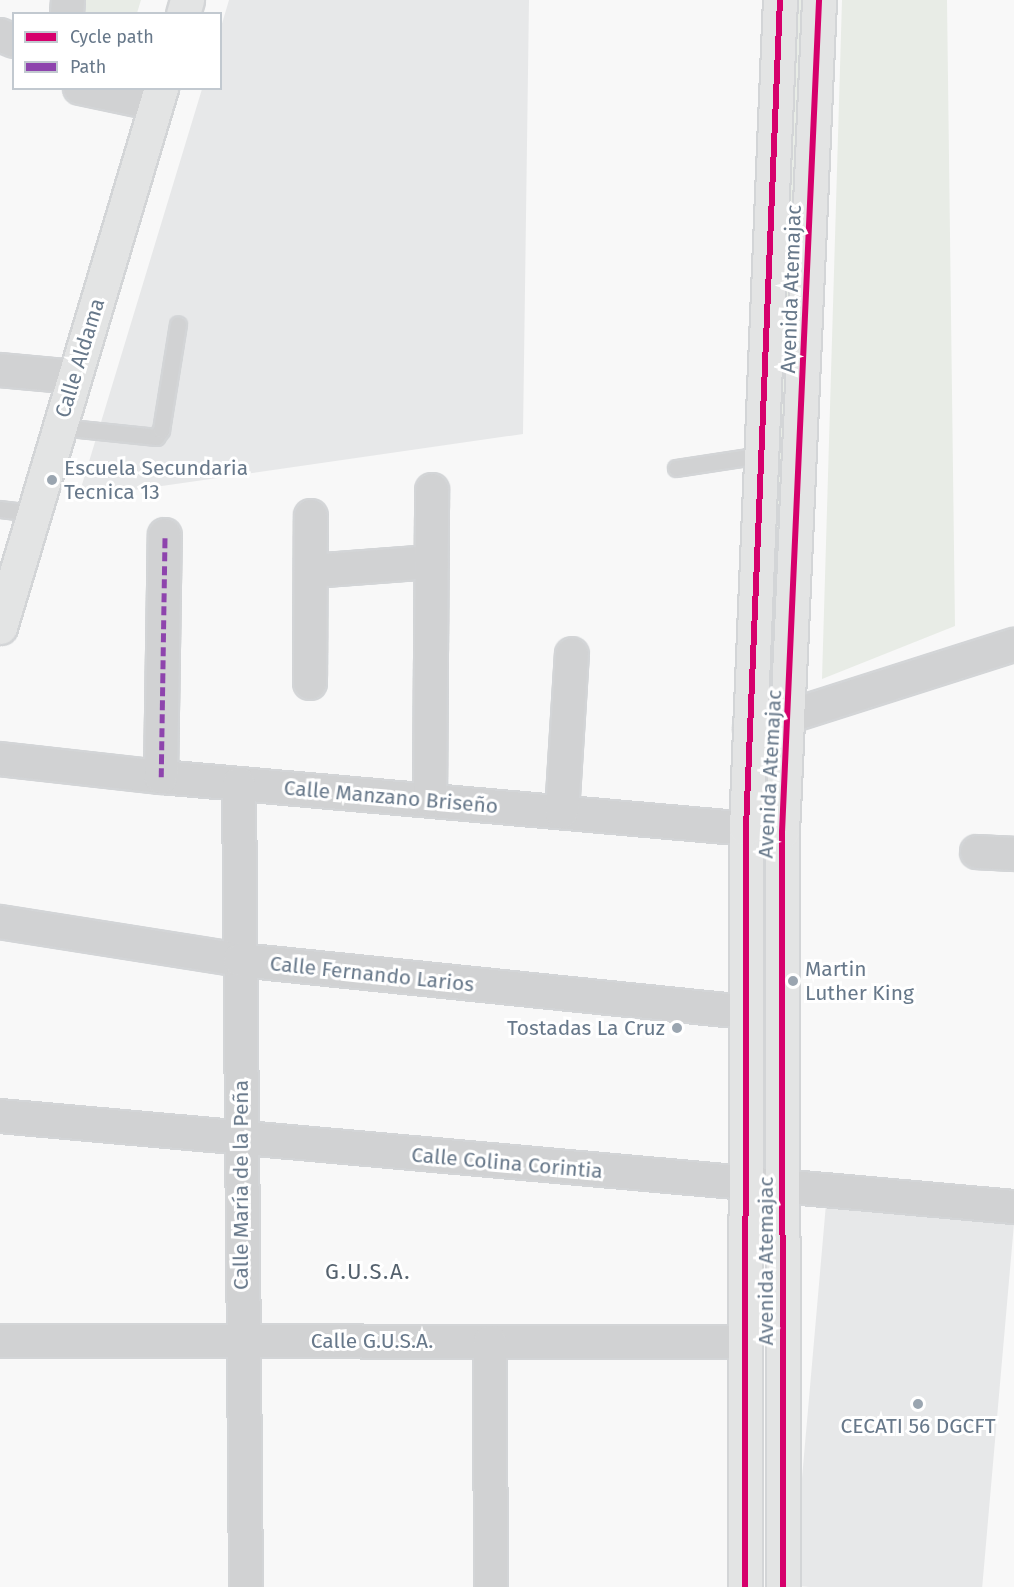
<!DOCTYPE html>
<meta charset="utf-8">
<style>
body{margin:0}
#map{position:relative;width:1014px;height:1587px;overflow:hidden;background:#f8f8f8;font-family:"Fira Sans",sans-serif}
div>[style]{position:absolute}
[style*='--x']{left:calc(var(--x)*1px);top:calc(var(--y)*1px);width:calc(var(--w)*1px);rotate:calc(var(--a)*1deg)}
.built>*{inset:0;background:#e7e8e9;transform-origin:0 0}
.green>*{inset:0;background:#e8ece6}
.roads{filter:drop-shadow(2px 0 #d3d5d7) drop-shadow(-2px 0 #d3d5d7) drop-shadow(0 2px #d3d5d7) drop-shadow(0 -2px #d3d5d7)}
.lane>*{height:15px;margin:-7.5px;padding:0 7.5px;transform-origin:7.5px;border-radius:7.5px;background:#d1d2d3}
.street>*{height:32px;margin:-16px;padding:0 16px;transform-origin:16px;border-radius:16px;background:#d1d2d3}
.secondary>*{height:33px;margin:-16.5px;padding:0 16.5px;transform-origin:16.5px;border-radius:16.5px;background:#e3e4e4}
.quiet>*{height:4.5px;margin-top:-2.25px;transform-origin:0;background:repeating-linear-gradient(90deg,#8e44ad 0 9px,transparent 0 13.5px)}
.cycleway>*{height:6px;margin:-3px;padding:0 3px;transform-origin:3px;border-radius:3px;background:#d6006c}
.dots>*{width:16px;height:16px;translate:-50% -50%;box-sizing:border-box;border:3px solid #fff;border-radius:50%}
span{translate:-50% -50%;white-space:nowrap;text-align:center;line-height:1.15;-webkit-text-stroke:6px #fff;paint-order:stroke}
.street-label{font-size:21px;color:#67788a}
.poi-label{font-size:21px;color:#67788a}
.left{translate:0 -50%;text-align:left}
.right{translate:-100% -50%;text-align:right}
.neighbourhood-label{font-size:22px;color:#55626e;letter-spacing:1.5px}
.legend{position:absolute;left:12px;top:12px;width:210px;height:78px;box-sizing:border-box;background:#fff;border:2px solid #c2c9d0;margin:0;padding:8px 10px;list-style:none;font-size:18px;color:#67788a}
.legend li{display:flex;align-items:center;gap:12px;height:30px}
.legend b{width:30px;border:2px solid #c2c9d0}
</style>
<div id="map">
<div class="built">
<div style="clip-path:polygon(229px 0,529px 0,523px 434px,78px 498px,202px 89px,220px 88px,221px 27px)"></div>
<div style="left:826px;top:1204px;width:189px;height:383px;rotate:5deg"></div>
</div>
<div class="green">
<div style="clip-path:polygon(83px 0,141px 0,137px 13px,82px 14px)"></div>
<div style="clip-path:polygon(794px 0,822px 0,779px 692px,765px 676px)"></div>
<div style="clip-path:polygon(842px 0,947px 0,955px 626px,822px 679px)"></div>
</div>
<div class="roads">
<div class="lane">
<div style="--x:60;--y:427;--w:97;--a:5.9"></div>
<div style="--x:156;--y:437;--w:9;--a:-54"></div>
<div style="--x:161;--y:430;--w:107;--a:-80.9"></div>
<div style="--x:676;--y:468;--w:86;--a:-8.7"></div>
<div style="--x:0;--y:509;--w:34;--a:7"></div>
</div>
<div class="street">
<div style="--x:67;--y:14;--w:14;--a:-86"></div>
<div style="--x:0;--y:35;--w:15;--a:23"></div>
<div style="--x:80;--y:88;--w:78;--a:11.9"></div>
<div style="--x:0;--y:370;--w:75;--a:5.3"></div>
<div style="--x:311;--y:571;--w:121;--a:-4.3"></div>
<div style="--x:310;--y:683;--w:167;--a:-89.7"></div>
<div style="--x:750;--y:729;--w:277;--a:-17.7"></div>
<div style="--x:0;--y:759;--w:162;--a:6.4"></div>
<div style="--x:161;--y:777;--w:623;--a:5.06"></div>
<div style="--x:161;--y:777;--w:242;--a:-89.1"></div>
<div style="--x:239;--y:784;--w:803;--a:89.5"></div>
<div style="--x:430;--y:800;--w:310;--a:-89.6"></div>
<div style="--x:562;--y:812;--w:158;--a:-86.4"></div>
<div style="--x:977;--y:852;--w:37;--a:3"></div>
<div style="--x:0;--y:922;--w:243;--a:9"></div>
<div style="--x:240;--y:960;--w:508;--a:5.88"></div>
<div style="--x:0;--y:1116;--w:1018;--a:5.13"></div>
<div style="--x:0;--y:1341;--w:743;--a:0.08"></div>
<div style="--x:490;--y:1342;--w:245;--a:89.8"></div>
</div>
<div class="secondary">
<div style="--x:183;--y:14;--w:15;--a:-74"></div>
<div style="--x:0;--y:627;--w:563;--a:-73.37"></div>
<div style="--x:745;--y:1587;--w:759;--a:-89.92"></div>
<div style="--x:746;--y:828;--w:829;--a:-87.65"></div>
<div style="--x:783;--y:1587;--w:755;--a:-90.08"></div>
<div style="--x:782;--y:832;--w:833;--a:-87.45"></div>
</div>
</div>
<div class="quiet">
<div style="--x:161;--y:777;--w:242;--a:-89.1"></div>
</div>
<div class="cycleway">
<div style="--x:745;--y:1587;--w:759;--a:-89.92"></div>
<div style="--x:746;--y:828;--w:829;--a:-87.65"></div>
<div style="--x:783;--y:1587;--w:755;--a:-90.08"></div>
<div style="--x:782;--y:832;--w:833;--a:-87.45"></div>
</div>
<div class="dots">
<div style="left:52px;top:480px;background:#9aa5b0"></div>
<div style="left:793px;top:981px;background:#9aa5b0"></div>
<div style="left:677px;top:1028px;background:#9aa5b0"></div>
<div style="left:918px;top:1404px;background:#9aa5b0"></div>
</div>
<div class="street-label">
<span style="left:791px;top:289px;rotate:-88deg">Avenida Atemajac</span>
<span style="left:80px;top:358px;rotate:-73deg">Calle Aldama</span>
<span style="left:770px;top:774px;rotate:-87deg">Avenida Atemajac</span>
<span style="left:391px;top:797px;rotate:5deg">Calle Manzano Briseño</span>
<span style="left:372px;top:974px;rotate:6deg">Calle Fernando Larios</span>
<span style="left:507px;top:1163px;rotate:5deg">Calle Colina Corintia</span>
<span style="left:241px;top:1185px;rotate:-90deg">Calle María de la Peña</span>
<span style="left:766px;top:1261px;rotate:-90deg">Avenida Atemajac</span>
<span style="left:372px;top:1341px">Calle G.U.S.A.</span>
</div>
<div class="poi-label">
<span class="left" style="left:64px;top:480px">Escuela Secundaria<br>Tecnica 13</span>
<span class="left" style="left:805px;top:981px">Martin<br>Luther King</span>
<span class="right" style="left:665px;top:1028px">Tostadas La Cruz</span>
<span style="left:918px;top:1426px">CECATI 56 DGCFT</span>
</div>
<div class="neighbourhood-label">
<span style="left:368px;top:1272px">G.U.S.A.</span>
</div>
<ul class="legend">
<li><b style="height:8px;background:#d6006c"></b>Cycle path</li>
<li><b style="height:8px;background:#8e44ad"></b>Path</li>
</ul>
</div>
